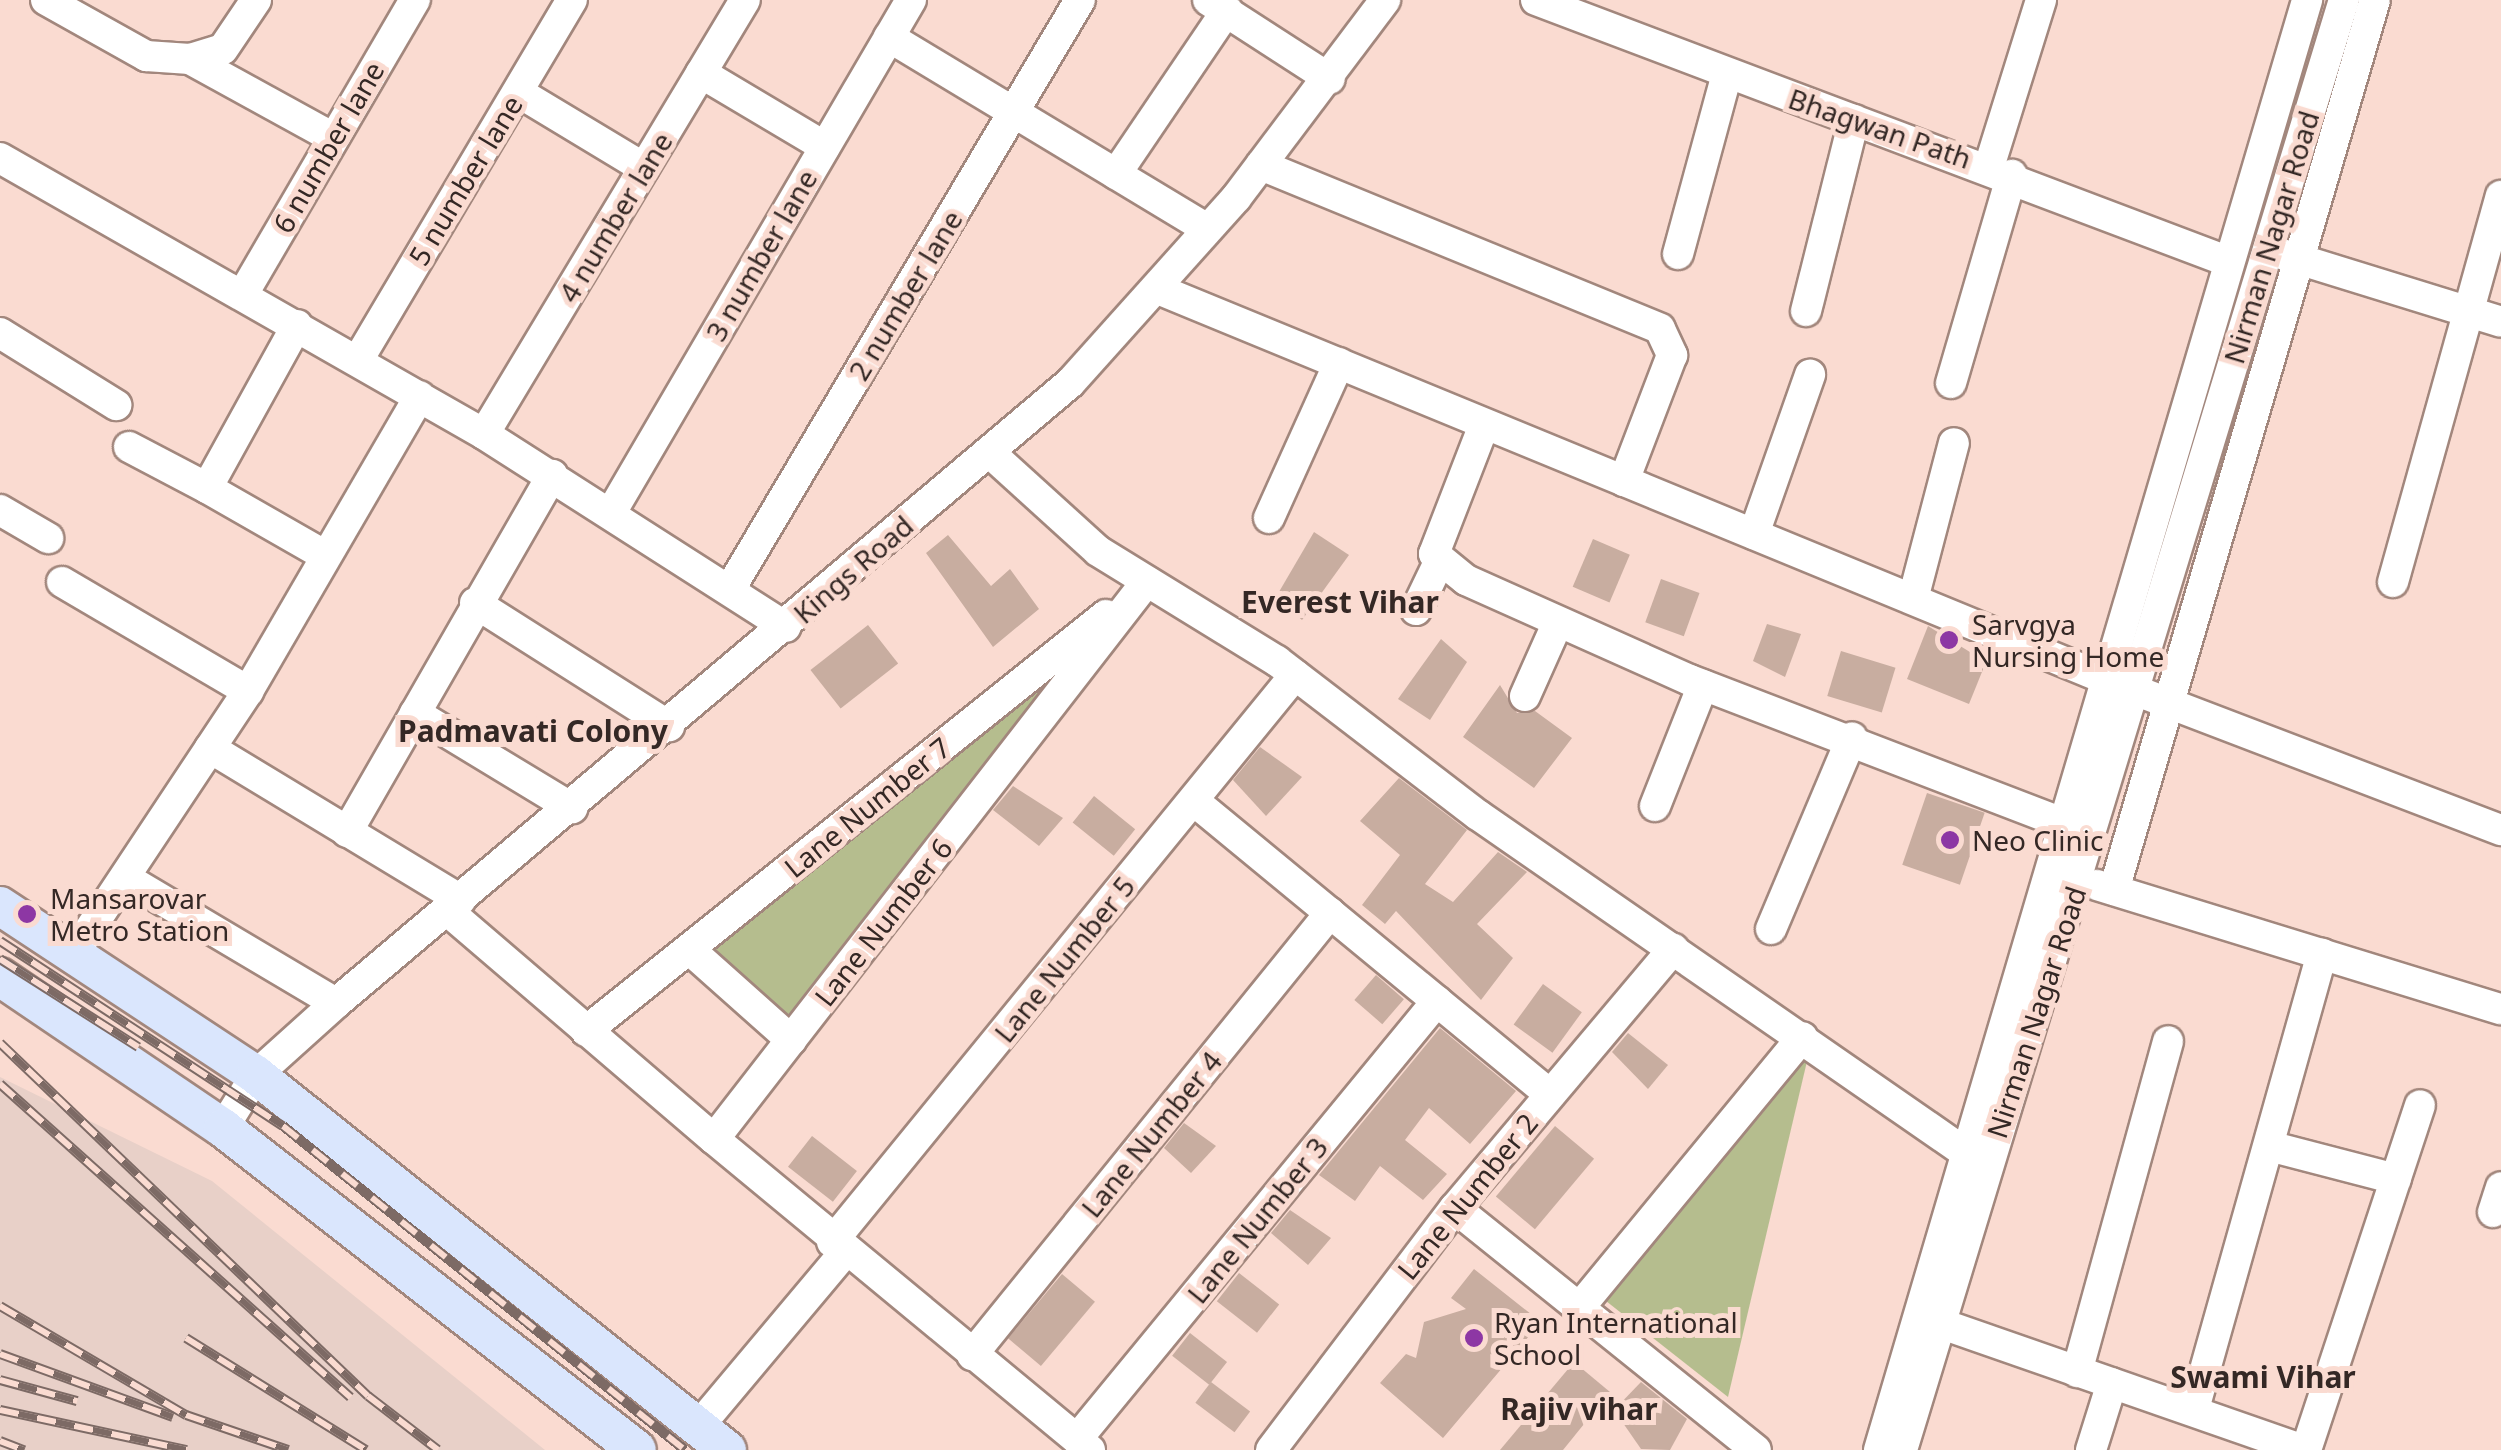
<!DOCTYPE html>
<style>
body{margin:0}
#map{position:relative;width:2501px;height:1450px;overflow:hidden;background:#fadbd1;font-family:"Noto Sans",sans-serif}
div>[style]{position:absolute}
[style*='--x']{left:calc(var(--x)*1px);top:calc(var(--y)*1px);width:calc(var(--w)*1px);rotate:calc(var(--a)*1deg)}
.industrial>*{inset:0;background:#e8d0c8}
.green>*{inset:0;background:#b5bd8e}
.building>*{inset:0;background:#c8ada0;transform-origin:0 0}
.roads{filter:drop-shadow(2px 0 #a2877d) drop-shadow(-2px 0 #a2877d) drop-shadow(0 2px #a2877d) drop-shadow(0 -2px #a2877d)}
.minor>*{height:30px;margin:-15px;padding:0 15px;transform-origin:15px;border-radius:15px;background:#fff}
.major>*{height:38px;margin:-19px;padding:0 19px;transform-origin:19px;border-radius:19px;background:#dae6fd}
.rail>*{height:10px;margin-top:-5px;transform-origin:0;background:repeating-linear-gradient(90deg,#fadbd1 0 19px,#7d6a65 0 38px);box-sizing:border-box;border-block:2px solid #7d6a65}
.dots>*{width:28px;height:28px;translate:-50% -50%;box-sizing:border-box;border:5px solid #fadbd1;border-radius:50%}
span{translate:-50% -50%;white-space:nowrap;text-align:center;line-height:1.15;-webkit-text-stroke:10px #fadbd1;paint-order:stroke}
.street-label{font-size:28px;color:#342825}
.poi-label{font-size:28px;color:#342825}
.left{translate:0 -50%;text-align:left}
.neighbourhood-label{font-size:30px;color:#342825;font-weight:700}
</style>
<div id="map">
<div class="industrial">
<div style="clip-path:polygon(0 1077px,212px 1181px,545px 1450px,0 1450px)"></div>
</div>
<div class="green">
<div style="clip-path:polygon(1094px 635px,788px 1021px,709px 952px)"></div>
<div style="clip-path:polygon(1808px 1057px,1728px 1397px,1606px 1301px)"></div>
</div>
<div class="building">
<div style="clip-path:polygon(1314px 532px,1349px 555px,1302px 620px,1276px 597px)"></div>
<div style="clip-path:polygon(948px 535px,991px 586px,1010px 569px,1039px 609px,993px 647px,926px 553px)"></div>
<div style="left:1593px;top:539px;width:40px;height:52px;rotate:23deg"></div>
<div style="left:1661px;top:579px;width:41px;height:46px;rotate:20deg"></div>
<div style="clip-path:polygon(1767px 624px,1801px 634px,1785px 677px,1753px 661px)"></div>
<div style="left:868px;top:625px;width:49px;height:73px;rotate:52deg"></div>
<div style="clip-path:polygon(1928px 626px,1986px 662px,1969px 704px,1907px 679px)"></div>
<div style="clip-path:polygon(1441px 639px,1467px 662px,1430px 720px,1398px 699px)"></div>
<div style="left:1841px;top:651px;width:57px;height:47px;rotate:17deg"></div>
<div style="clip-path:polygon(1500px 685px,1517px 713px,1535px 711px,1572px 738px,1534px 788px,1463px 737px)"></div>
<div style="clip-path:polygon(1260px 747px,1302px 777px,1266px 816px,1233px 780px)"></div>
<div style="clip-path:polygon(1399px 778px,1467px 830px,1425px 884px,1453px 902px,1498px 852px,1527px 872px,1477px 924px,1513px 958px,1481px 1000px,1396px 911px,1385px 924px,1362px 905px,1400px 855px,1360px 821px)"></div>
<div style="clip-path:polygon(1013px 786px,1063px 818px,1039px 846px,993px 810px)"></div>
<div style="left:1927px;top:793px;width:61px;height:76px;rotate:19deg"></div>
<div style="left:1094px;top:796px;width:53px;height:34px;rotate:39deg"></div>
<div style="left:1376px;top:975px;width:37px;height:33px;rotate:41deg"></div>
<div style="left:1543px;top:984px;width:48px;height:50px;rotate:36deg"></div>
<div style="clip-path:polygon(1440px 1028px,1516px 1091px,1470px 1144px,1429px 1108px,1405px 1140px,1447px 1174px,1423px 1200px,1380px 1166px,1355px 1201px,1319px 1175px)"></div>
<div style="clip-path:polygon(1628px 1033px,1668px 1065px,1648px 1089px,1612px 1052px)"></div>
<div style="clip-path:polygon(1184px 1123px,1216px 1146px,1191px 1173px,1164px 1148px)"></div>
<div style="left:1555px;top:1126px;width:51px;height:92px;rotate:40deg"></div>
<div style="left:812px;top:1136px;width:57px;height:39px;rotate:38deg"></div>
<div style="clip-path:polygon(1290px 1210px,1331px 1238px,1308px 1265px,1271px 1233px)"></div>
<div style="clip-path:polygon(1474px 1269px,1541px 1322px,1443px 1438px,1380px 1383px,1406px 1354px,1416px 1358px,1424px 1322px,1466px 1309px,1451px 1298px)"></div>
<div style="left:1239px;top:1273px;width:51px;height:36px;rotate:38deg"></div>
<div style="left:1062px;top:1274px;width:43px;height:84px;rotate:40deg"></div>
<div style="left:1190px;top:1333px;width:47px;height:29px;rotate:38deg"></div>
<div style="clip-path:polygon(1574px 1362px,1610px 1392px,1563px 1450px,1500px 1450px)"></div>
<div style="left:1211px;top:1382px;width:49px;height:26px;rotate:37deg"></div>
<div style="clip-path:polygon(1641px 1382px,1687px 1419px,1670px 1450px,1641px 1449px,1614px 1410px)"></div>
</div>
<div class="roads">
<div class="minor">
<div style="--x:46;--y:0;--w:115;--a:29.2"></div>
<div style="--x:146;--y:56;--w:44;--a:3.9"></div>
<div style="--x:190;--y:59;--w:34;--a:-17"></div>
<div style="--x:223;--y:49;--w:59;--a:-56"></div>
<div style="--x:1208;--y:0;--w:145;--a:32.9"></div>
<div style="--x:1536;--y:0;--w:735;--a:20.7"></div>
<div style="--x:889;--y:37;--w:371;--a:31.1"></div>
<div style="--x:190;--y:59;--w:162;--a:28.8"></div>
<div style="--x:701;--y:73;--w:144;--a:30.8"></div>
<div style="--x:518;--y:92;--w:147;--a:31.1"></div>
<div style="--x:0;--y:158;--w:557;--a:29.69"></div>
<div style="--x:484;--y:434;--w:358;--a:32.6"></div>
<div style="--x:1261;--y:165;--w:431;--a:22.3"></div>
<div style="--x:1660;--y:329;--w:29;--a:65"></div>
<div style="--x:1672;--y:355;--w:135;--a:110.9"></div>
<div style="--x:1989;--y:167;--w:175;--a:-72.7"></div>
<div style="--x:1116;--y:174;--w:198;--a:-55.9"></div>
<div style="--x:1678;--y:254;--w:187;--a:-74.8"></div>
<div style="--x:2282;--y:254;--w:229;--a:17.2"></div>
<div style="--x:1160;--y:290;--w:1025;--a:22.36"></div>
<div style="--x:2108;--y:680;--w:421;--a:20.9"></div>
<div style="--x:243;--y:294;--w:341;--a:-59.7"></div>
<div style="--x:1806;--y:311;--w:197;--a:-75.9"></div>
<div style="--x:297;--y:325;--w:186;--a:118.9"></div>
<div style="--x:207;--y:488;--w:135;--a:29.8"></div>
<div style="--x:0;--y:333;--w:137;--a:31.8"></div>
<div style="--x:358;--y:360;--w:419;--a:-59.3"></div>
<div style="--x:1951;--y:383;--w:217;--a:-73.7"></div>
<div style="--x:1484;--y:425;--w:138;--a:111.2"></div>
<div style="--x:1434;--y:554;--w:41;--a:39.1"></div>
<div style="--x:1466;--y:580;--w:245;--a:24.1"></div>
<div style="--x:1690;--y:680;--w:404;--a:21"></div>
<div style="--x:484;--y:434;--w:506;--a:-58.98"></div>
<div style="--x:129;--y:447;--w:88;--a:27.7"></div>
<div style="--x:989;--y:452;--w:147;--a:42.2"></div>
<div style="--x:1098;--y:551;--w:210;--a:31.6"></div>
<div style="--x:1277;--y:661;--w:253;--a:37.5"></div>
<div style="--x:1478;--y:815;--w:590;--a:34.71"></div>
<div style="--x:0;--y:510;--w:56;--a:30.3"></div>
<div style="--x:612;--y:511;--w:592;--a:-59.67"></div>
<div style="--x:1269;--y:518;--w:170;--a:-65.7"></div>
<div style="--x:1754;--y:534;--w:169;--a:-70.6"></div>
<div style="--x:62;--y:582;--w:216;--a:30.4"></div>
<div style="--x:2393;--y:582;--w:401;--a:-74.4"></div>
<div style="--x:730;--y:589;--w:685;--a:-59.28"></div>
<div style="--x:1913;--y:599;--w:161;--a:-75.3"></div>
<div style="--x:475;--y:603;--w:230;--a:32.4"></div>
<div style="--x:1416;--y:610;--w:55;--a:-64.4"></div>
<div style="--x:1525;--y:696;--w:79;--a:-66"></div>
<div style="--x:415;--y:713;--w:184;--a:31.2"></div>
<div style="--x:210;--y:748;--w:293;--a:31.2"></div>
<div style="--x:1194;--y:801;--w:460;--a:39.5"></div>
<div style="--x:1655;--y:806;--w:130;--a:-68.4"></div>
<div style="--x:347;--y:832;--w:412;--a:-60.1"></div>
<div style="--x:127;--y:879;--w:243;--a:30.7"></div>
<div style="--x:2097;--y:885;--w:423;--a:17.1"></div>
<div style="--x:2114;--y:890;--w:927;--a:-73.66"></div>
<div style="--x:449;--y:912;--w:349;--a:40.6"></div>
<div style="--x:1771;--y:929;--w:208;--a:-67.1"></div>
<div style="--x:689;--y:949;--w:137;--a:41.7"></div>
<div style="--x:72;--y:956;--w:318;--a:-56.4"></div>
<div style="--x:248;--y:691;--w:341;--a:-59.8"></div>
<div style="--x:586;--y:1031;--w:666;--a:-38.66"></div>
<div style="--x:223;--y:1128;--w:62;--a:-58.1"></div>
<div style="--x:256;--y:1075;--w:108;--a:-42"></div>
<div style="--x:336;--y:1003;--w:961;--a:-40.19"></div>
<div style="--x:1070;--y:383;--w:249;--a:-48.1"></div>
<div style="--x:1236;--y:198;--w:248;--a:-53"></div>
<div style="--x:2269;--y:1146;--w:131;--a:14.6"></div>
<div style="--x:1455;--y:1208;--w:386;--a:38.8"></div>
<div style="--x:2493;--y:1212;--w:26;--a:-72"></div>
<div style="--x:832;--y:1242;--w:732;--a:-50.77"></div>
<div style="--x:1579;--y:1308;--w:351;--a:-50.5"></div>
<div style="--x:1922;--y:1317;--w:404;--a:19.2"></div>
<div style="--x:972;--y:1355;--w:569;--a:-50.99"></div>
<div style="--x:2077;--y:1372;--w:343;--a:-74.6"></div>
<div style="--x:2194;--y:1409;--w:473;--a:-74.3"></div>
<div style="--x:698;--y:1427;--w:229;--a:-50"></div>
<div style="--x:1077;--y:1439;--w:567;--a:-50.58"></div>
<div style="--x:1090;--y:1450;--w:488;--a:-140.4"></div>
<div style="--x:714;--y:1139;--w:706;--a:-52.19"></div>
<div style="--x:1271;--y:1450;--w:304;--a:-52.8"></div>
<div style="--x:1455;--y:1208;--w:339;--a:-49.9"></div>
<div style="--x:1879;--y:1450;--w:1512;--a:-73.55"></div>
<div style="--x:1902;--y:1450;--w:1516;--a:-73.05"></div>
<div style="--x:2091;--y:1450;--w:70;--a:-72.6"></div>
<div style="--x:2306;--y:1450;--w:363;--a:-71.7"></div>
</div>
<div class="major">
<div style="--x:0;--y:906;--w:307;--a:33.4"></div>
<div style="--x:256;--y:1075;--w:602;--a:38.53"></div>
<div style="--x:0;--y:977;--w:269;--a:34.1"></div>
<div style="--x:223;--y:1128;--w:524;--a:37.87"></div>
</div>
</div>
<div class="rail">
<div style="--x:0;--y:941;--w:338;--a:33.2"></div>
<div style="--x:283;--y:1126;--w:516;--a:38.87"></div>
<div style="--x:0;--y:959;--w:164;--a:32.5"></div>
<div style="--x:0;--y:1043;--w:510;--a:43.81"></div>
<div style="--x:368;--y:1396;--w:88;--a:37.6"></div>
<div style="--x:0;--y:1084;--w:470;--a:41.8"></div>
<div style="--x:0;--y:1306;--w:216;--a:30.4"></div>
<div style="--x:186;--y:1415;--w:108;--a:18.9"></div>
<div style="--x:186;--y:1338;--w:212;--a:31.9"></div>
<div style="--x:0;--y:1354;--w:184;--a:20"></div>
<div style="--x:0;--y:1380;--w:80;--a:15.3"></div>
<div style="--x:0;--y:1410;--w:191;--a:12.1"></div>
<div style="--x:0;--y:1441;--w:26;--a:21"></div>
</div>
<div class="dots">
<div style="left:1949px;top:640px;background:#8d37a4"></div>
<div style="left:1950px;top:840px;background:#8d37a4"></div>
<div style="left:27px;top:914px;background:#8d37a4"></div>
<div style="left:1474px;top:1338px;background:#8d37a4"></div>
</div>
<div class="street-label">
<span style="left:1880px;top:128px;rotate:19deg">Bhagwan Path</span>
<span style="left:328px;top:147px;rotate:-60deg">6 number lane</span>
<span style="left:465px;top:180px;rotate:-59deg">5 number lane</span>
<span style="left:615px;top:217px;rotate:-59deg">4 number lane</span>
<span style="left:2271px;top:237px;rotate:-73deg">Nirman Nagar Road</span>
<span style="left:761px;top:255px;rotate:-60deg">3 number lane</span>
<span style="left:905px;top:295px;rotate:-59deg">2 number lane</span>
<span style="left:853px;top:569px;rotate:-41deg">Kings Road</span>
<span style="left:867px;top:807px;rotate:-39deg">Lane Number 7</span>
<span style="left:883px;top:922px;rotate:-52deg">Lane Number 6</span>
<span style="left:1064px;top:959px;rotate:-51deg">Lane Number 5</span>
<span style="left:2036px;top:1012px;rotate:-72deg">Nirman Nagar Road</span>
<span style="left:1151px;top:1134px;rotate:-51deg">Lane Number 4</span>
<span style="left:1467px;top:1196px;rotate:-51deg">Lane Number 2</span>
<span style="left:1257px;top:1220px;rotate:-51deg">Lane Number 3</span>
</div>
<div class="poi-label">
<span class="left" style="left:1972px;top:640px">Sarvgya<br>Nursing Home</span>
<span class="left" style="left:1972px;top:840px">Neo Clinic</span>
<span class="left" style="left:50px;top:914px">Mansarovar<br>Metro Station</span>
<span class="left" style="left:1494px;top:1338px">Ryan International<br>School</span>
</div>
<div class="neighbourhood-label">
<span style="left:1340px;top:602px">Everest Vihar</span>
<span style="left:533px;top:731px">Padmavati Colony</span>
<span style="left:2263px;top:1377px">Swami Vihar</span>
<span style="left:1579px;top:1409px">Rajiv vihar</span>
</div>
</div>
